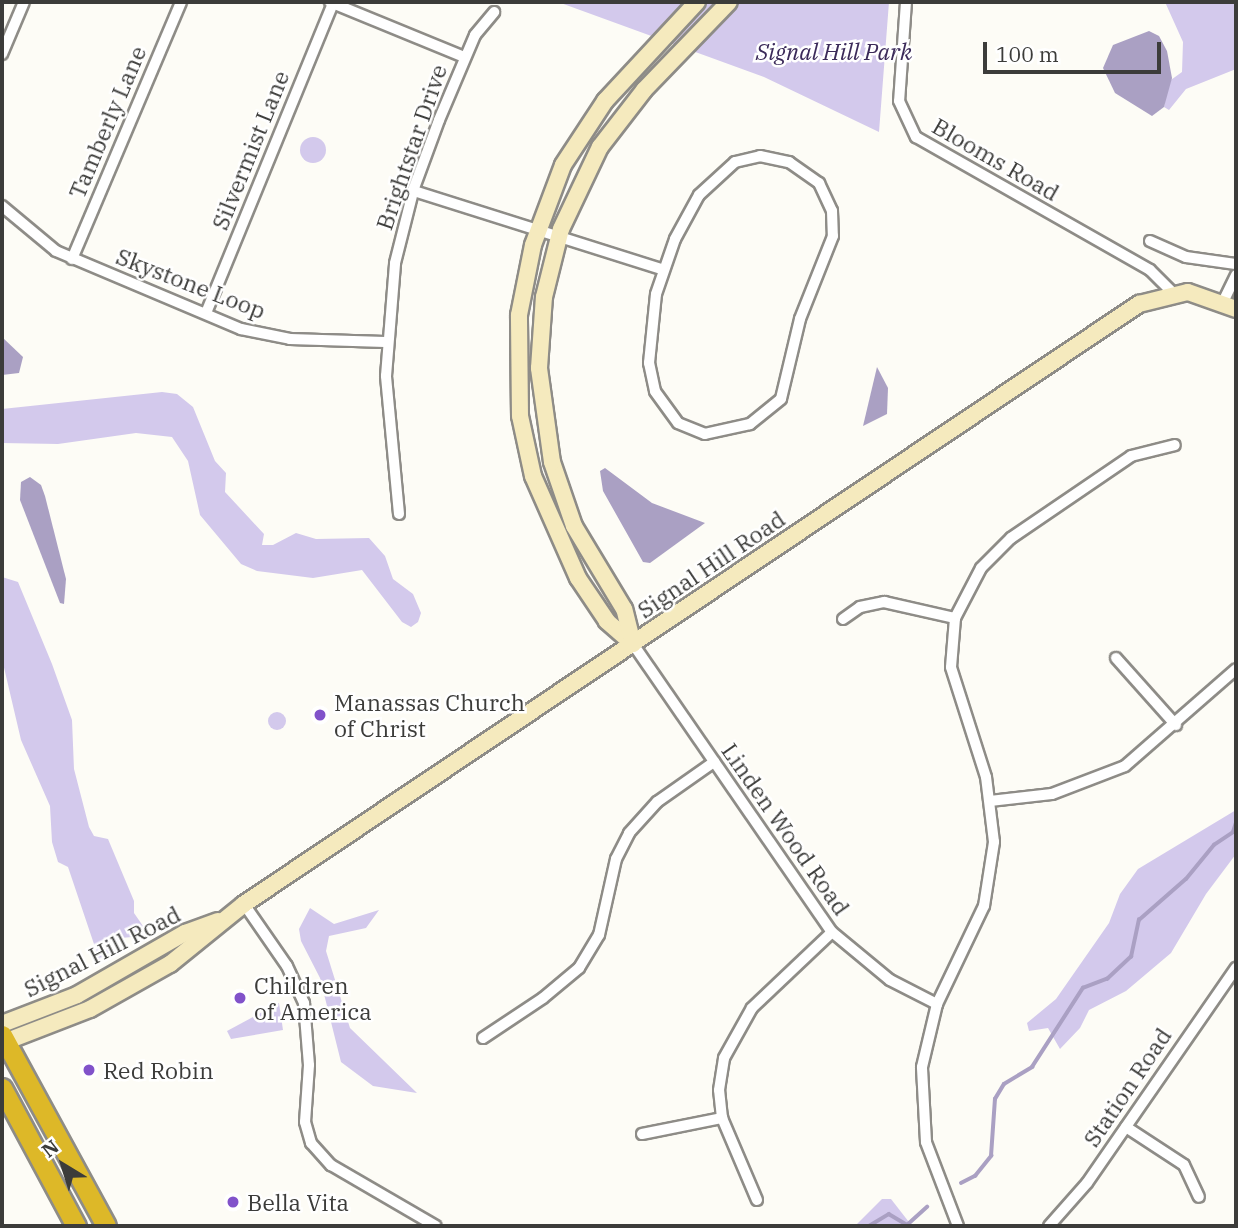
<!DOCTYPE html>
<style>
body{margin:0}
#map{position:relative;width:1238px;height:1228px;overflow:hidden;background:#fdfcf6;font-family:"IBM Plex Serif",serif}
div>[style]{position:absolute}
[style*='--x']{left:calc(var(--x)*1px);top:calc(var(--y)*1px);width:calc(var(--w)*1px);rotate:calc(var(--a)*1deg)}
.green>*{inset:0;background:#d3c9ec}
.round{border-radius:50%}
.water>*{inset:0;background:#aaa0c3}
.stream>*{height:3.5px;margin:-1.75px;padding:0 1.75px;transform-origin:1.75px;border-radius:1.75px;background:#aaa0c3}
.roads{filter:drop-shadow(2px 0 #8e8c87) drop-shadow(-2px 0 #8e8c87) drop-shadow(0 2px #8e8c87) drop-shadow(0 -2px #8e8c87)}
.street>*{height:10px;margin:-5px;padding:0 5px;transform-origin:5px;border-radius:5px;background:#fff}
.secondary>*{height:16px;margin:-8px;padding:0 8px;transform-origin:8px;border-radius:8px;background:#f5eabe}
.highway>*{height:19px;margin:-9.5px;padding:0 9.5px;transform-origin:9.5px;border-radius:9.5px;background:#ddb828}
.dots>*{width:19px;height:19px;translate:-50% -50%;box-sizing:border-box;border:4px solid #fff;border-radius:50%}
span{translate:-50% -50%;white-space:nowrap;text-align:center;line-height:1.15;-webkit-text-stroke:5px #fff;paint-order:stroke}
.park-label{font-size:23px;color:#3b2a59;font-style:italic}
.street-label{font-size:23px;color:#3c3c3a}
.poi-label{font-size:23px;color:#3c3c3a}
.left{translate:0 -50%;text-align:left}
.frame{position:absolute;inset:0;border:4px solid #3c3c3a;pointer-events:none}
.north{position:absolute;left:28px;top:1130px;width:70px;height:70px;-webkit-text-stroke:5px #fff;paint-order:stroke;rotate:322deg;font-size:19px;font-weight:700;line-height:28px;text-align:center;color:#3c3c3a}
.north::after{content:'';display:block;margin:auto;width:24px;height:32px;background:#3c3c3a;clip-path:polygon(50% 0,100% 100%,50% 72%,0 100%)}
.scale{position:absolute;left:983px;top:42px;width:178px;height:32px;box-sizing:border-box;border:4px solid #3c3c3a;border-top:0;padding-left:9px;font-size:21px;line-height:24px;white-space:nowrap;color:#3c3c3a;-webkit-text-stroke:5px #fff;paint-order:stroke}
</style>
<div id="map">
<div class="green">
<div style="clip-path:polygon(558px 2px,889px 2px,879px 132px,764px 77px)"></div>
<div style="clip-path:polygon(1165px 2px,1236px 2px,1236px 69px,1186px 89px,1169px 110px,1164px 107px,1168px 82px,1182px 72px,1183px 42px)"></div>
<div class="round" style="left:300px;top:137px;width:26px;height:26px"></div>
<div style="clip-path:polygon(162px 392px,177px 394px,193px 407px,215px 461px,226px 473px,225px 492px,264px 534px,262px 545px,273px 545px,296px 533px,316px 539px,369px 538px,385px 556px,393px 579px,413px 594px,421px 613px,418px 622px,411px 627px,402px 622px,362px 570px,313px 578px,257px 571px,241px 564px,200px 515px,188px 461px,172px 437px,136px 433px,58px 444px,2px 443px,2px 409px)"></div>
<div style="clip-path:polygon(2px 577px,18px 582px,52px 664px,72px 720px,74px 769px,89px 827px,94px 836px,108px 839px,134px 901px,134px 913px,143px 926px,143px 936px,121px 938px,105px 961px,93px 960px,96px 950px,68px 867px,58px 862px,52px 842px,50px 806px,21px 740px,2px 659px)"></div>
<div class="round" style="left:268px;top:712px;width:18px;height:18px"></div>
<div style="clip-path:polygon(1236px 810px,1236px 854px,1206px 894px,1171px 953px,1126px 991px,1089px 1010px,1080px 1028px,1060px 1049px,1048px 1028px,1029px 1031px,1027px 1023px,1056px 999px,1109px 923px,1120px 894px,1138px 869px)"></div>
<div style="clip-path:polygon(310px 908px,334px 924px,379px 910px,366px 928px,329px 936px,326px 951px,350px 1028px,417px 1093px,373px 1086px,341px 1062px,320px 978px,301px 941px,299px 929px)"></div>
<div style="clip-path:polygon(279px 1003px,283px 1030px,231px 1039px,227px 1031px)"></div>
<div style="clip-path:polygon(882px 1199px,891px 1199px,912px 1226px,855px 1226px)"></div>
</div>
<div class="water">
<div style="clip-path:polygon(1149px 31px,1159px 36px,1167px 51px,1172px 78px,1164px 107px,1152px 116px,1115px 93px,1103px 68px,1113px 45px)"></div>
<div style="clip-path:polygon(2px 337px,23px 357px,19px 373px,2px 375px)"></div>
<div style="clip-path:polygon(877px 367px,888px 388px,887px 414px,863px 426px)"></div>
<div style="clip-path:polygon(605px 468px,652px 503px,705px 523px,650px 563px,643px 562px,603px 491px,600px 471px)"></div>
<div style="clip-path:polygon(30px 477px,41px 485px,45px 496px,66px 579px,64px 604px,60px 603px,20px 500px,21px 482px)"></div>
</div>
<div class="stream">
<div style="--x:961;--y:1183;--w:16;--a:-27"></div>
<div style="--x:975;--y:1176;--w:26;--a:-51"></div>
<div style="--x:991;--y:1156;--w:57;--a:-86"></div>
<div style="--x:995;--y:1099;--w:17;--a:-59"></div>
<div style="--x:1004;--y:1084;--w:33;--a:-31"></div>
<div style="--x:1032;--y:1067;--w:94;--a:-57.2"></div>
<div style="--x:1083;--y:988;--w:26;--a:-21"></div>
<div style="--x:1107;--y:979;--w:33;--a:-43"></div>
<div style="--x:1131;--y:957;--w:38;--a:-78"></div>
<div style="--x:1139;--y:920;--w:62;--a:-41.1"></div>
<div style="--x:1186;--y:879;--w:44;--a:-50.5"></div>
<div style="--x:1214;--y:845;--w:23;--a:-34"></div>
<div style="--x:1233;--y:832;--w:9;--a:-72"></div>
<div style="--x:869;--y:1226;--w:23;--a:-31"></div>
<div style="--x:889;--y:1214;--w:21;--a:31"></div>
<div style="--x:907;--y:1225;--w:27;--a:-42"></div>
</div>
<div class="roads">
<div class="street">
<div style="--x:330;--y:2;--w:145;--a:22.3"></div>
<div style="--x:906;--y:2;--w:99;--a:94"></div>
<div style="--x:899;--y:101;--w:40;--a:65"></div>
<div style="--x:916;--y:137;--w:269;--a:29.6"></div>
<div style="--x:1150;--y:270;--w:33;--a:45"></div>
<div style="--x:2;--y:54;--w:56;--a:-67.1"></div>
<div style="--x:760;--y:156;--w:30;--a:12"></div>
<div style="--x:789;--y:162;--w:37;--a:35"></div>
<div style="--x:819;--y:183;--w:31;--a:65"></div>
<div style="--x:832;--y:211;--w:25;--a:88"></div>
<div style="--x:833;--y:236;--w:89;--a:111.7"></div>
<div style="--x:800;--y:319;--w:82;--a:103.4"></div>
<div style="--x:781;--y:399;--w:40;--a:141"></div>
<div style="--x:750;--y:424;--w:46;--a:167.5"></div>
<div style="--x:705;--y:434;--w:29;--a:-158"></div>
<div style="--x:678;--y:423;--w:39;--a:-126"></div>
<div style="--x:655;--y:391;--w:29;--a:-102"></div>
<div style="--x:649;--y:363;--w:69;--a:-84.2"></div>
<div style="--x:656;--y:294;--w:58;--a:-70.9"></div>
<div style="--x:675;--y:239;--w:50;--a:-61.4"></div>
<div style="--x:699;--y:195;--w:49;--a:-42.5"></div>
<div style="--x:735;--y:162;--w:26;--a:-13"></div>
<div style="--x:414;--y:191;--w:260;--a:17.5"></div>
<div style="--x:2;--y:206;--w:70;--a:39.8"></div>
<div style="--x:56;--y:251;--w:201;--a:22.9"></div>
<div style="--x:241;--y:329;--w:50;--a:11.5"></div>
<div style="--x:290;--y:339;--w:95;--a:1.8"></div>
<div style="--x:1150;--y:241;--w:39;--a:24"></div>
<div style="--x:1186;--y:257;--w:50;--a:8"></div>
<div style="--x:72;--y:259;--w:279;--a:-67"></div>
<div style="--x:1223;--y:302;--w:30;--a:-64"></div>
<div style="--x:206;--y:313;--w:335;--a:-67.7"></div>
<div style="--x:399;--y:514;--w:139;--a:-95.4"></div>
<div style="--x:386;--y:376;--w:113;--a:-85.4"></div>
<div style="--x:395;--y:263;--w:77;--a:-75.8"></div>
<div style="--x:414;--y:188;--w:72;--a:-69.8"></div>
<div style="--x:439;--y:120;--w:92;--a:-67"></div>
<div style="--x:475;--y:35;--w:30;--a:-50"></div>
<div style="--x:843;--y:619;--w:21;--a:-35"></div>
<div style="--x:860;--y:607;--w:25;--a:-12"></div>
<div style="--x:884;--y:602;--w:73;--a:12.7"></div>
<div style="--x:633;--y:644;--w:350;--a:55.4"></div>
<div style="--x:832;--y:932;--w:75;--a:39.6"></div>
<div style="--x:890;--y:980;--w:53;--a:27.1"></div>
<div style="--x:1116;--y:658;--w:90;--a:48.2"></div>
<div style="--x:990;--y:801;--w:62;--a:-6.4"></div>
<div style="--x:1052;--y:794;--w:78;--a:-21"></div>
<div style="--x:1125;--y:766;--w:147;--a:-41.1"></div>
<div style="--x:244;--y:904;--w:75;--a:55.3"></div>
<div style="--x:287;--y:966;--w:41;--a:65.3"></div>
<div style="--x:304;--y:1003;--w:62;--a:85.4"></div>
<div style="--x:309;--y:1065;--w:57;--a:94"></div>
<div style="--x:305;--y:1122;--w:22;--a:74"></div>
<div style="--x:311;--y:1143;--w:30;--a:48"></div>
<div style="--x:331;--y:1165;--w:121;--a:30.2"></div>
<div style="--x:483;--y:1038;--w:72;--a:-33.7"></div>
<div style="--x:543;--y:998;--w:47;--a:-39.8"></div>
<div style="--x:579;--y:968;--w:39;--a:-59"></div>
<div style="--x:599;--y:935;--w:78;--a:-77.4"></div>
<div style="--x:616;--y:859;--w:29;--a:-63"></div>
<div style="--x:629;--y:833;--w:42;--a:-47.9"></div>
<div style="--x:657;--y:802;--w:70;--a:-35.1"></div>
<div style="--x:1126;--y:1127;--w:69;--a:33.2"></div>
<div style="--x:1184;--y:1165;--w:35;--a:65"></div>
<div style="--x:642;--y:1134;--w:82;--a:-11.3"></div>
<div style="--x:757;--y:1200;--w:89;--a:-113.1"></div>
<div style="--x:722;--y:1118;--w:28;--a:-96"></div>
<div style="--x:719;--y:1090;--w:32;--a:-81"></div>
<div style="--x:724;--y:1058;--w:57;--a:-60.8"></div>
<div style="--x:752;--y:1008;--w:110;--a:-43.5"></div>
<div style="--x:958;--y:1226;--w:90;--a:-110.9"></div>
<div style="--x:926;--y:1142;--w:75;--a:-93.1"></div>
<div style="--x:922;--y:1067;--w:65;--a:-76.6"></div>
<div style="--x:937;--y:1004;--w:109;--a:-64.4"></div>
<div style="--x:984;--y:906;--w:65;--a:-81.1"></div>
<div style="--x:994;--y:842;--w:65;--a:-97"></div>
<div style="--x:986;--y:777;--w:115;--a:-107.7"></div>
<div style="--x:951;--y:667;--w:49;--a:-85.3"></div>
<div style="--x:955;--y:618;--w:56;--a:-62.5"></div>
<div style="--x:981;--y:568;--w:42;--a:-45"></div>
<div style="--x:1011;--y:538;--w:145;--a:-34.3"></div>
<div style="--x:1131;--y:456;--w:45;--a:-14"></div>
<div style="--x:1049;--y:1226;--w:57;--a:-48.5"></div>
<div style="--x:1087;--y:1183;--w:262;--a:-55.3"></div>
</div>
<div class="secondary">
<div style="--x:633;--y:644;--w:35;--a:-139"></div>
<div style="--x:607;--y:621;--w:52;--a:-124"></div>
<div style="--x:578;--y:578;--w:111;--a:-113.8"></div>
<div style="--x:533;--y:476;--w:61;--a:-102.2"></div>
<div style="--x:520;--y:416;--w:101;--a:-90.6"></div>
<div style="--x:519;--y:315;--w:71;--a:-78.7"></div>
<div style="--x:533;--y:245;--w:85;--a:-69.4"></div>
<div style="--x:563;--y:165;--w:77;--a:-56.7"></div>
<div style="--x:605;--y:101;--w:135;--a:-47.1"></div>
<div style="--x:633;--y:644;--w:36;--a:-104"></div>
<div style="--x:624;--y:609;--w:97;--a:-121.1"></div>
<div style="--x:574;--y:526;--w:68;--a:-109"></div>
<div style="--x:552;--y:462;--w:95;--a:-97.9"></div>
<div style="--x:539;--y:368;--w:71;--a:-86"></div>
<div style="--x:544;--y:297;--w:70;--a:-76"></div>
<div style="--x:561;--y:229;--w:91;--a:-64.6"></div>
<div style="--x:600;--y:147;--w:72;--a:-52.3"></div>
<div style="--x:644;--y:90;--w:122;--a:-46"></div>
<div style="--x:2;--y:1024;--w:80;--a:-21.1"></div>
<div style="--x:77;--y:995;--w:125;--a:-29.9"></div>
<div style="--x:185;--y:933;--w:35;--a:-20"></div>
<div style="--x:2;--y:1043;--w:94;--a:-21.1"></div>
<div style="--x:90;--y:1009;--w:92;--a:-29.4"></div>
<div style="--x:170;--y:964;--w:95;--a:-39"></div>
<div style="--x:244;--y:904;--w:1078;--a:-33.84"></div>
<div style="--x:1139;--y:304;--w:50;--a:-13.8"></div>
<div style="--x:1188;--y:292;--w:51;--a:19.5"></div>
</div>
<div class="highway">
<div style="--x:2;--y:1035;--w:217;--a:61.4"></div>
<div style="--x:2;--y:1088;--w:157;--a:61.8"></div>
</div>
</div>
<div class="dots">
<div style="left:320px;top:715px;background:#8152ca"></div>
<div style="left:240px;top:998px;background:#8152ca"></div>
<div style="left:89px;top:1070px;background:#8152ca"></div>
<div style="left:233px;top:1202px;background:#8152ca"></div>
</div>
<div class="park-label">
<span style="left:834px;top:51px">Signal Hill Park</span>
</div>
<div class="street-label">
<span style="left:107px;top:122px;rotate:-67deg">Tamberly Lane</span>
<span style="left:411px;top:147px;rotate:-71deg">Brightstar Drive</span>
<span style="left:250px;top:150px;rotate:-68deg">Silvermist Lane</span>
<span style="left:996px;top:159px;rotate:30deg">Blooms Road</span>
<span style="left:191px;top:283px;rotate:21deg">Skystone Loop</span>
<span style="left:711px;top:564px;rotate:-34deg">Signal Hill Road</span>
<span style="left:786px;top:829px;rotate:55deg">Linden Wood Road</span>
<span style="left:102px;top:951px;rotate:-27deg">Signal Hill Road</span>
<span style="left:1127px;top:1087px;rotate:-56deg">Station Road</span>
</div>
<div class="poi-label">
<span class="left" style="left:334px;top:715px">Manassas Church<br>of Christ</span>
<span class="left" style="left:254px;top:998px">Children<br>of America</span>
<span class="left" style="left:103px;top:1070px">Red Robin</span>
<span class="left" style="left:247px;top:1202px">Bella Vita</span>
</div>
<div class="frame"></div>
<div class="north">N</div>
<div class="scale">100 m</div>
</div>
